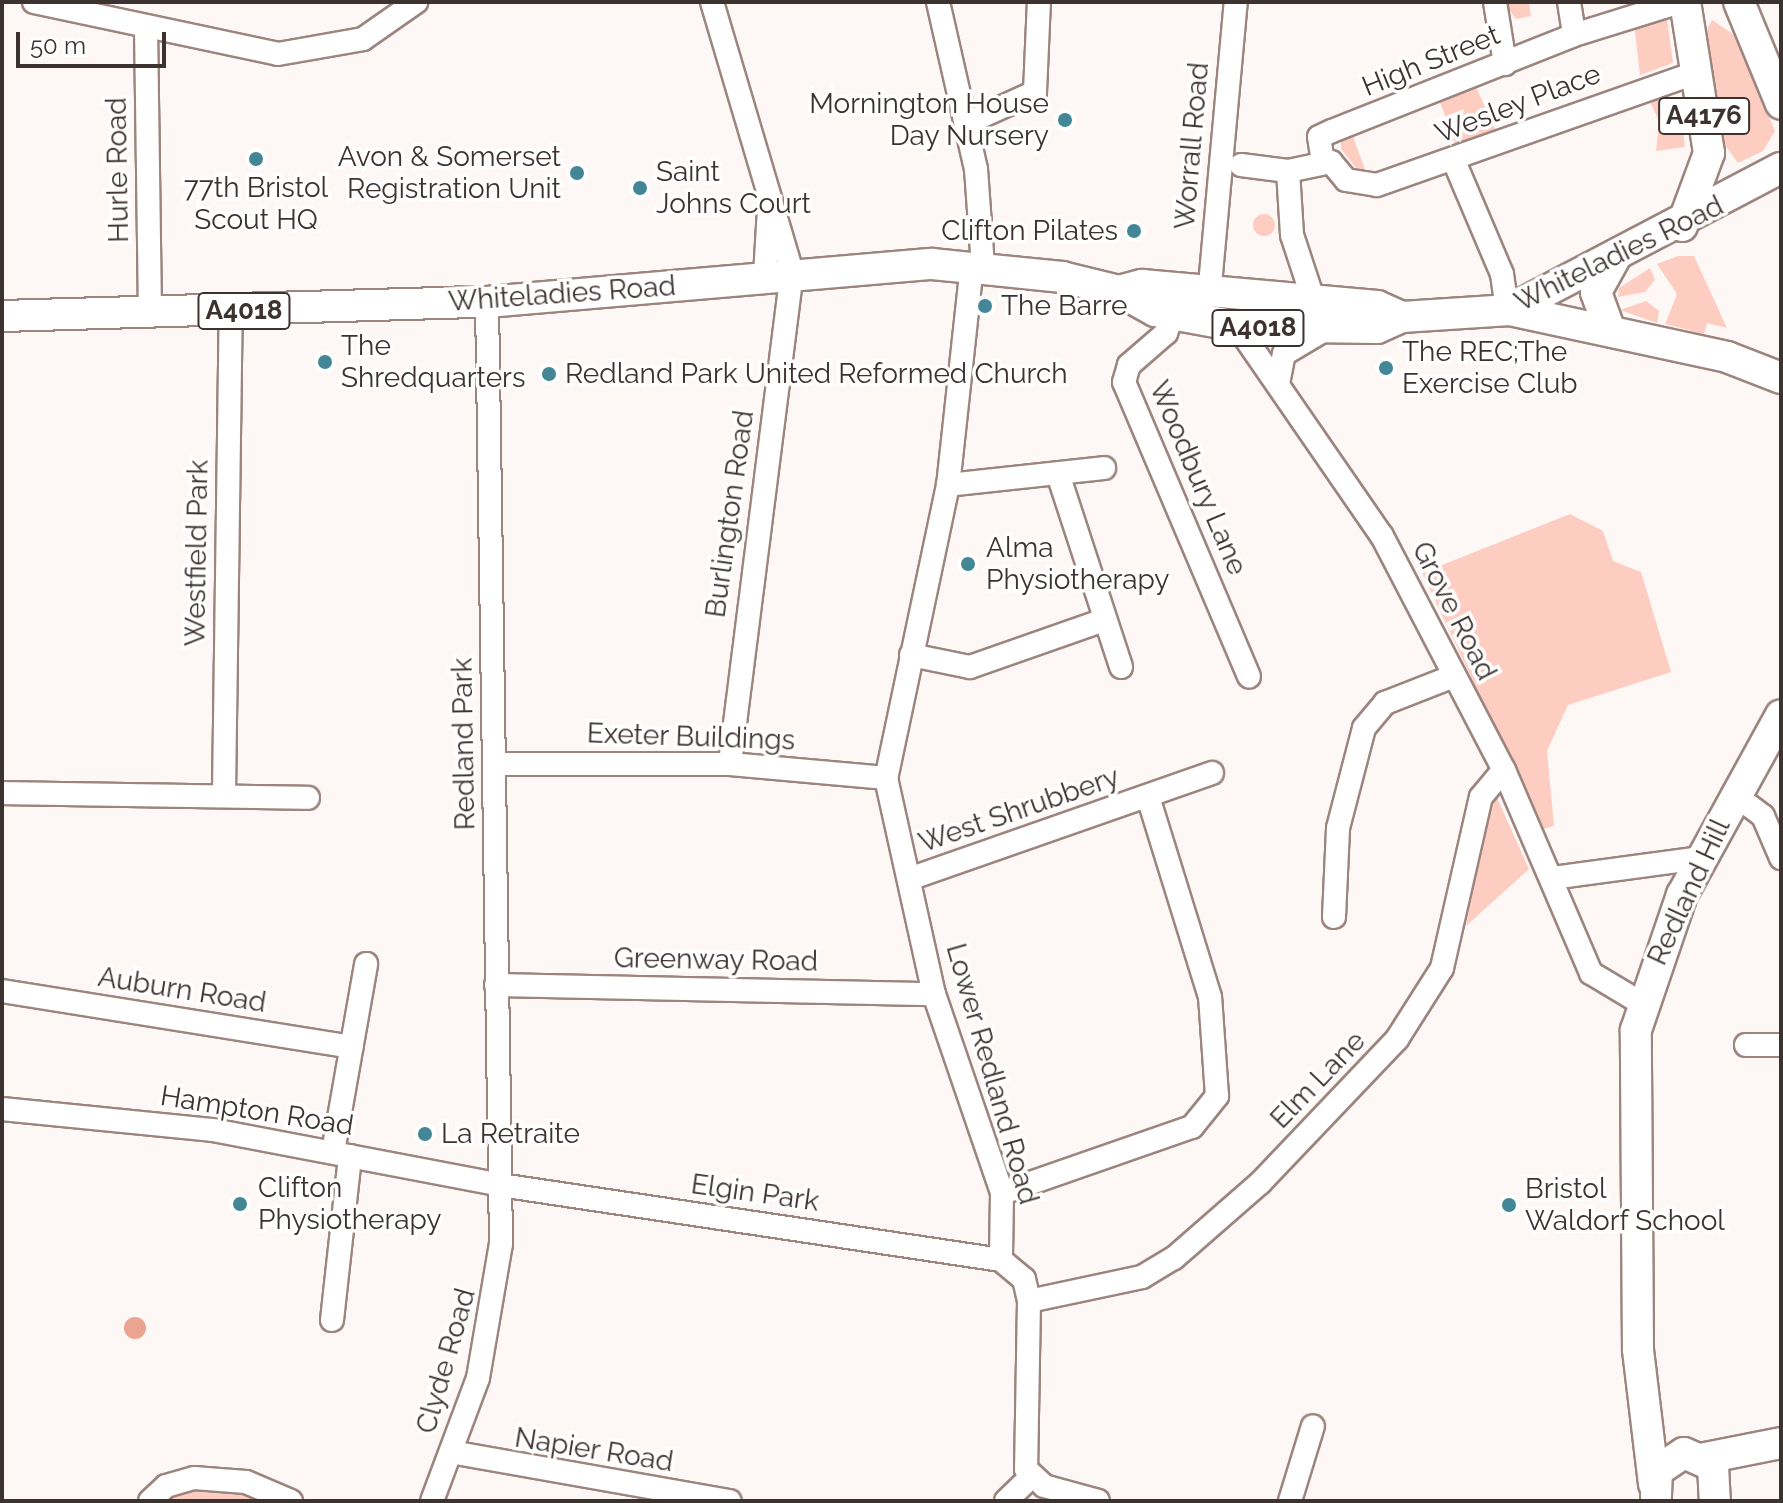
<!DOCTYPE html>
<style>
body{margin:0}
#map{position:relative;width:1783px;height:1503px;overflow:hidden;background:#fdf8f6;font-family:Raleway,sans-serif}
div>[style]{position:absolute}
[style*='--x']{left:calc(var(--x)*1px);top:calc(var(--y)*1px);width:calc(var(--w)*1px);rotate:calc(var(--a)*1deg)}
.green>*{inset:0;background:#fecdc1}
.round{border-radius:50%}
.water>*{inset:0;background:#eba491}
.roads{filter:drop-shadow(2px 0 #9c857f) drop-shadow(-2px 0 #9c857f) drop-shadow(0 2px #9c857f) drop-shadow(0 -2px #9c857f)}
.minor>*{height:22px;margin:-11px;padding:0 11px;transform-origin:11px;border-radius:11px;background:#fff}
.major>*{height:30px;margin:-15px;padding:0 15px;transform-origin:15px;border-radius:15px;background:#fff}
.dots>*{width:22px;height:22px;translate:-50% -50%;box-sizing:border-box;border:4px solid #fff;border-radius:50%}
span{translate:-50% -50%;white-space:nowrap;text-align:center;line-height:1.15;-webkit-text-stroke:7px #fff;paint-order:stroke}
.shield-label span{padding:2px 6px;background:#fff;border:2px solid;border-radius:6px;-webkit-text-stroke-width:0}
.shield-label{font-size:26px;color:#3c3230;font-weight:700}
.street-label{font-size:28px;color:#3c3230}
.poi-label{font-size:28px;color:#3c3230}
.right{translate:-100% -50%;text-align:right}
.left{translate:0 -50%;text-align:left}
.frame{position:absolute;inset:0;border:4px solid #3c3230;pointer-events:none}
.scale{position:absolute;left:16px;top:32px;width:150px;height:36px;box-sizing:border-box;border:4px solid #3c3230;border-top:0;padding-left:10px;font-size:24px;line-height:28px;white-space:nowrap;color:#3c3230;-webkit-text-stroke:6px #fff;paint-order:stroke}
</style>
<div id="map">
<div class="green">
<div style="clip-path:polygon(1503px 2px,1529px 2px,1531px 16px,1516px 19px)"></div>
<div style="clip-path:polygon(1667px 18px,1673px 63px,1640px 75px,1634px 24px)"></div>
<div style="clip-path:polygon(1712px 20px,1733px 34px,1775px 131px,1763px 151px,1738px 163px,1725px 145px,1704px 35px)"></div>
<div style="clip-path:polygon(1476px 87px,1496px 131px,1457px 150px,1440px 102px)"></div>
<div style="clip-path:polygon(1663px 98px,1681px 110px,1685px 147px,1656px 151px,1659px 121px,1650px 102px)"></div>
<div style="clip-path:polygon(1351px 131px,1364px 167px,1367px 182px,1341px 149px,1341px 137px)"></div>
<div class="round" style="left:1253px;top:214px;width:22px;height:22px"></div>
<div style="clip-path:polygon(1678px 256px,1694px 256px,1727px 328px,1707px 323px,1704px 334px,1665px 324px,1677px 294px,1657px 264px)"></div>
<div style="clip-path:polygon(1650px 268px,1655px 280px,1645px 292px,1618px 297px,1619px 288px)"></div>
<div style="clip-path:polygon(1646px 301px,1659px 311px,1657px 323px,1620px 310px)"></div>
<div style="clip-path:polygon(1570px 514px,1603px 531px,1613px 561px,1641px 572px,1671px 672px,1568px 705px,1547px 751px,1554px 826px,1543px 829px,1422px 573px)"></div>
<div style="clip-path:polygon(1495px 793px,1529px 869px,1466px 926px,1490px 799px)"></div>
<div style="clip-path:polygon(196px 1489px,247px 1492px,277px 1501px,164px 1501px)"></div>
</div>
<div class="water">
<div class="round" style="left:124px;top:1317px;width:22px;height:22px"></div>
</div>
<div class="roads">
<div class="minor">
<div style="--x:34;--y:2;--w:249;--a:12"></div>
<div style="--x:278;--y:54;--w:86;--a:-10"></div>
<div style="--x:363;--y:39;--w:65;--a:-34.9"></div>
<div style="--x:712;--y:2;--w:282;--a:73.5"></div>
<div style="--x:792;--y:272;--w:496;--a:97.2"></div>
<div style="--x:938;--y:2;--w:171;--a:77.2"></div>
<div style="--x:976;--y:169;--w:98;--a:85.9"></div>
<div style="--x:1495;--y:2;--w:63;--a:80.8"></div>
<div style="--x:1569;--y:2;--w:33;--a:81"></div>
<div style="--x:146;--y:27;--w:286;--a:89.2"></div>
<div style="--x:967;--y:123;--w:75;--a:-24.5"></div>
<div style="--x:1035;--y:92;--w:90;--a:-87.5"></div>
<div style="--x:1454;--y:161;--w:123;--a:67"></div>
<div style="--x:1502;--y:274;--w:36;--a:82"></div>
<div style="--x:1323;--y:162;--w:25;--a:-99"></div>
<div style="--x:1319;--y:137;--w:14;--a:-25"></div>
<div style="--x:1332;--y:131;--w:260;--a:-21.6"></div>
<div style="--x:1574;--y:35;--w:111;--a:-17.3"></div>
<div style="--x:1241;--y:165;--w:47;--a:7.3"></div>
<div style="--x:1288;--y:171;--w:44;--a:-11.8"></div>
<div style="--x:1331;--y:162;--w:23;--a:50"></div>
<div style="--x:1346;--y:180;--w:31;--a:9"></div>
<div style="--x:1377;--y:185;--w:337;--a:-19.4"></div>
<div style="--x:1288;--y:171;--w:64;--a:86.4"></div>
<div style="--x:1292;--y:235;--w:74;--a:71.8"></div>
<div style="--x:972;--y:265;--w:221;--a:96.2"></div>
<div style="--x:948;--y:485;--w:299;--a:101.9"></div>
<div style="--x:886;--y:778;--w:221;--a:77.5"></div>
<div style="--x:934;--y:994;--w:210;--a:71.1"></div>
<div style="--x:1002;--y:1193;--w:67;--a:90.9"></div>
<div style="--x:765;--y:276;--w:68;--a:-86.6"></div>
<div style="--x:1209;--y:296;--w:295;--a:-84.8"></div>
<div style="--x:1172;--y:316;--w:18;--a:109"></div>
<div style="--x:1166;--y:333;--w:49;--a:139.1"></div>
<div style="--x:1129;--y:365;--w:18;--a:106"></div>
<div style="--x:1124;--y:382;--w:320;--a:67"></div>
<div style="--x:1237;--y:326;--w:255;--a:55.4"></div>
<div style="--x:1382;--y:536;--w:264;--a:62.5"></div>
<div style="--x:1504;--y:770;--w:221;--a:66.8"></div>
<div style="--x:1591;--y:973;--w:58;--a:31"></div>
<div style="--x:1278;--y:384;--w:31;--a:-79"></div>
<div style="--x:1284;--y:354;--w:43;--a:-30.7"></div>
<div style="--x:1058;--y:474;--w:203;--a:71.9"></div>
<div style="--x:948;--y:485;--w:157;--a:-6.2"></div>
<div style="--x:911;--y:655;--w:60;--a:11.5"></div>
<div style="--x:970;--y:667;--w:142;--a:-19.3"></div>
<div style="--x:494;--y:764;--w:236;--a:0"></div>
<div style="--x:730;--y:764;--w:157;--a:5.1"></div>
<div style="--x:2;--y:793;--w:306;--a:0.9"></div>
<div style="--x:224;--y:794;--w:482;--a:-89.2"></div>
<div style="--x:1735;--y:795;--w:35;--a:37"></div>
<div style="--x:1763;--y:816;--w:46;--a:66.8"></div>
<div style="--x:1553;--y:878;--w:148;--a:-7.7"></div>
<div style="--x:909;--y:879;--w:321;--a:-19.3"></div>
<div style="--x:1334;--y:917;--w:89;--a:-87.4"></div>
<div style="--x:1338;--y:828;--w:103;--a:-75.4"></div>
<div style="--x:1364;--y:728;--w:33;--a:-50"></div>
<div style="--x:1385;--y:703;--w:74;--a:-21.4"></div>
<div style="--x:496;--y:985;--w:438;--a:1.2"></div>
<div style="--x:2;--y:991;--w:354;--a:9.1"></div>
<div style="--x:1746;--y:1045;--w:35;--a:0"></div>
<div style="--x:2;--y:1109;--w:212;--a:5.7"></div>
<div style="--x:213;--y:1130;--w:292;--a:10.8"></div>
<div style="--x:500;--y:1185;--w:507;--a:8.51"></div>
<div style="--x:1001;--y:1260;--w:30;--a:40"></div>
<div style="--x:1024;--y:1279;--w:23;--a:77"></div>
<div style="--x:1029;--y:1301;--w:168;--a:91"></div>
<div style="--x:1026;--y:1469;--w:25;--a:43"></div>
<div style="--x:1044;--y:1486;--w:56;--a:15.5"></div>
<div style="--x:333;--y:1152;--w:191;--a:-80"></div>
<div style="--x:1002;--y:1193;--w:201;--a:-19.2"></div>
<div style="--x:1192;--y:1127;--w:40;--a:-51"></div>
<div style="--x:1217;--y:1096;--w:99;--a:-94"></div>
<div style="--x:1210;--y:997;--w:209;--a:-107.2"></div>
<div style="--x:1029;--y:1301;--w:116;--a:-12"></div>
<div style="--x:1142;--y:1277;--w:37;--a:-31"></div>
<div style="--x:1174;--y:1258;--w:114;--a:-41.1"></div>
<div style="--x:1260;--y:1183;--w:199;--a:-46.4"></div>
<div style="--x:1397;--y:1039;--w:84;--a:-57.6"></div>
<div style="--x:1442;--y:968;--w:175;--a:-77.2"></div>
<div style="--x:1481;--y:797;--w:35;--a:-50"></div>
<div style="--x:332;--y:1320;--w:165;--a:-83.7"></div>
<div style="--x:451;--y:1452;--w:283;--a:10"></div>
<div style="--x:150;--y:1501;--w:22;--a:-43"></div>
<div style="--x:166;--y:1486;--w:29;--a:-16"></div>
<div style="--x:194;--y:1478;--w:52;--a:4.4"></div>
<div style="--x:246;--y:1482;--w:49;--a:22.9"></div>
<div style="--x:432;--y:1501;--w:131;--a:-69.5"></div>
<div style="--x:478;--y:1378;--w:136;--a:-80.3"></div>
<div style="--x:501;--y:1244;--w:942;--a:-90.85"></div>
<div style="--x:1006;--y:1501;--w:35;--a:-44"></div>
<div style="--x:1290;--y:1501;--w:78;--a:-73"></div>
</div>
<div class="major">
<div style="--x:1739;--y:2;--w:110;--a:67.6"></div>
<div style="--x:1682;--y:226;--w:78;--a:-69.7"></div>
<div style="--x:1709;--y:153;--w:153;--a:-99"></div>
<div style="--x:1119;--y:291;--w:24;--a:-15"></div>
<div style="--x:1142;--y:285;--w:236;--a:5.1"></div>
<div style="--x:1377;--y:306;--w:27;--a:24"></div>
<div style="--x:1510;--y:310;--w:222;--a:12.2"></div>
<div style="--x:1727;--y:357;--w:58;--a:21.3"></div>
<div style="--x:2;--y:316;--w:485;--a:-1.7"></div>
<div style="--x:487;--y:302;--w:447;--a:-4.9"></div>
<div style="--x:932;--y:264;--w:131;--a:5.7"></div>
<div style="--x:1062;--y:277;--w:59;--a:13.8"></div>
<div style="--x:1119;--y:291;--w:41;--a:29.1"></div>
<div style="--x:1155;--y:311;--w:83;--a:10.4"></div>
<div style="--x:1237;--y:326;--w:140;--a:0.8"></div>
<div style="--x:1377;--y:328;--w:27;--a:-24"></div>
<div style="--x:1402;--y:317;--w:108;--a:-3.7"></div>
<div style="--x:1510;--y:310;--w:306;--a:-27.7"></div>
<div style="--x:1609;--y:328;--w:38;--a:-110"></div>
<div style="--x:1596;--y:292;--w:38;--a:-61"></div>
<div style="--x:1705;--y:1458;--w:77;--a:-11.2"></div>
<div style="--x:1654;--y:1484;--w:136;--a:-96.8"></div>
<div style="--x:1638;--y:1349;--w:319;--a:-90.4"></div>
<div style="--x:1636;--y:1030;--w:143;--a:-71.2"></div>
<div style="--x:1682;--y:895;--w:205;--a:-61.2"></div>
<div style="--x:1656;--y:1496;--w:25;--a:-88"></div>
<div style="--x:1657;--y:1471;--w:32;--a:-34"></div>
<div style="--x:1684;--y:1453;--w:32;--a:24"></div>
<div style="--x:1713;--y:1466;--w:35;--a:87"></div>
</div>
</div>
<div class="dots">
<div style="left:1065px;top:120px;background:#438696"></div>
<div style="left:256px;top:159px;background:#438696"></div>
<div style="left:577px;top:173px;background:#438696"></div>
<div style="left:640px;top:188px;background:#438696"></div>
<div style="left:1134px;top:231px;background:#438696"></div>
<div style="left:985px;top:306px;background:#438696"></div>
<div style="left:325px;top:362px;background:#438696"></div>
<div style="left:1386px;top:368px;background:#438696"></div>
<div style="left:549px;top:374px;background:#438696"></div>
<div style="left:968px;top:564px;background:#438696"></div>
<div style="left:425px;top:1134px;background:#438696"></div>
<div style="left:240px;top:1204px;background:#438696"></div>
<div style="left:1509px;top:1205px;background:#438696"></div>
</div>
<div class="shield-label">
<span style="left:1704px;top:116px">A4176</span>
<span style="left:244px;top:311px">A4018</span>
<span style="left:1258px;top:328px">A4018</span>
</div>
<div class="street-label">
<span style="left:1431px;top:61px;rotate:-22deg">High Street</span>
<span style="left:1518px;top:104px;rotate:-21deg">Wesley Place</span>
<span style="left:1192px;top:146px;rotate:-85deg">Worrall Road</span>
<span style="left:118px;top:170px;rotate:-91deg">Hurle Road</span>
<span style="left:1619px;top:254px;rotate:-26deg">Whiteladies Road</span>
<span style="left:562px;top:294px;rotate:-4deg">Whiteladies Road</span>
<span style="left:1198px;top:478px;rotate:67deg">Woodbury Lane</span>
<span style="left:730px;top:514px;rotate:-82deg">Burlington Road</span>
<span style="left:197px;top:553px;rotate:-89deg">Westfield Park</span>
<span style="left:1454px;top:611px;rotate:63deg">Grove Road</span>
<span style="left:691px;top:737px;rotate:2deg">Exeter Buildings</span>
<span style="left:464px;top:744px;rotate:-91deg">Redland Park</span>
<span style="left:1019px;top:810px;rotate:-19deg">West Shrubbery</span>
<span style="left:1689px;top:892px;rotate:-65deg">Redland Hill</span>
<span style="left:716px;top:960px;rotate:1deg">Greenway Road</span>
<span style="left:182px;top:990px;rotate:9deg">Auburn Road</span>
<span style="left:992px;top:1074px;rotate:74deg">Lower Redland Road</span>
<span style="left:1318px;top:1080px;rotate:-46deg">Elm Lane</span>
<span style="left:257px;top:1111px;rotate:9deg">Hampton Road</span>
<span style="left:755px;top:1193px;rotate:8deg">Elgin Park</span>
<span style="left:446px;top:1361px;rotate:-74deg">Clyde Road</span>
<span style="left:594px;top:1450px;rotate:9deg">Napier Road</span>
</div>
<div class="poi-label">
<span class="right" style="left:1049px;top:120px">Mornington House<br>Day Nursery</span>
<span class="right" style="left:561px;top:173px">Avon &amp; Somerset<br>Registration Unit</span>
<span class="left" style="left:656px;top:188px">Saint<br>Johns Court</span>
<span style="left:256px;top:204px">77th Bristol<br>Scout HQ</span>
<span class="right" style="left:1118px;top:231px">Clifton Pilates</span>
<span class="left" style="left:1001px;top:306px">The Barre</span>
<span class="left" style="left:341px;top:362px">The<br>Shredquarters</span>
<span class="left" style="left:1402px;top:368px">The REC;The<br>Exercise Club</span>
<span class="left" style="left:565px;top:374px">Redland Park United Reformed Church</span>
<span class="left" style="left:986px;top:564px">Alma<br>Physiotherapy</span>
<span class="left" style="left:441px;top:1134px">La Retraite</span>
<span class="left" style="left:258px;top:1204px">Clifton<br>Physiotherapy</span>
<span class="left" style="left:1525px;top:1205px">Bristol<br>Waldorf School</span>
</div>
<div class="frame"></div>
<div class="scale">50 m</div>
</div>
